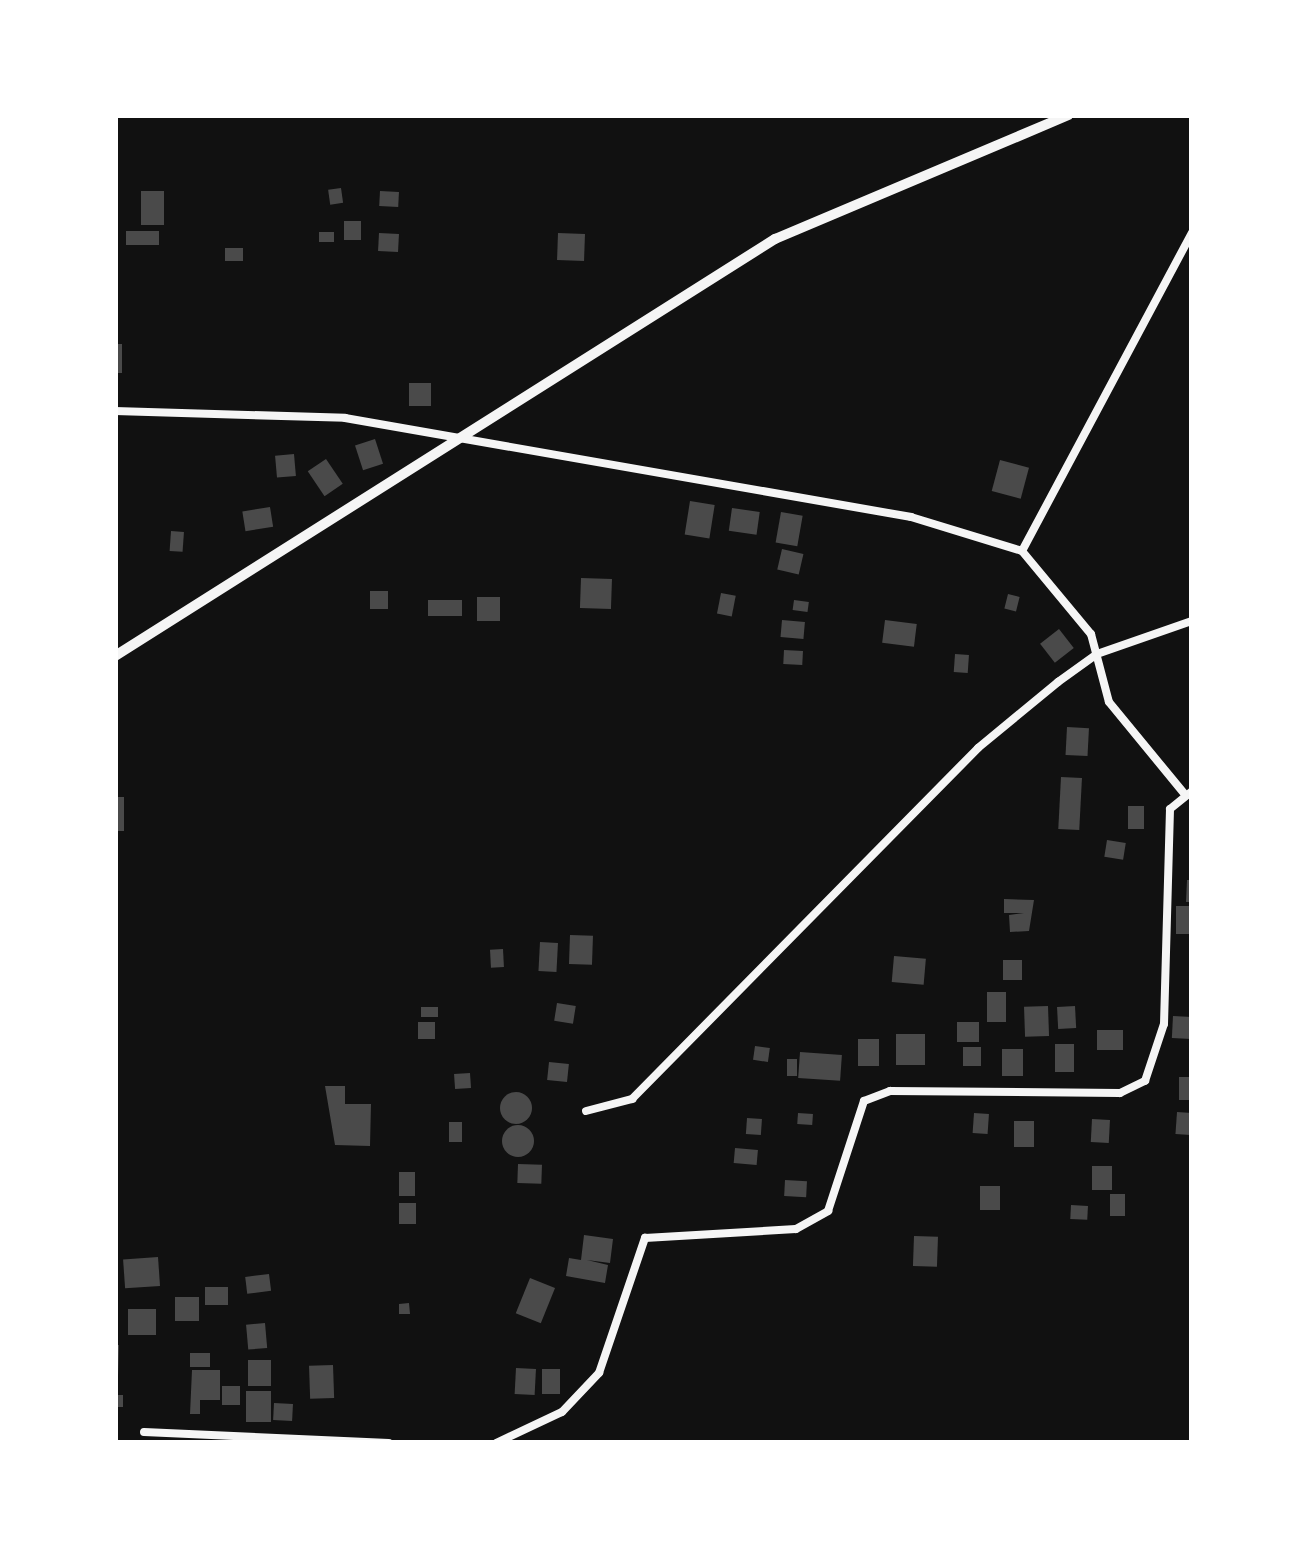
<!DOCTYPE html>
<style>
body{margin:0}
#map{position:relative;width:1307px;height:1558px;overflow:hidden;background:#111;font-family:Commissioner,sans-serif}
div>[style]{position:absolute}
[style*='--x']{left:calc(var(--x)*1px);top:calc(var(--y)*1px);width:calc(var(--w)*1px);rotate:calc(var(--a)*1deg)}
.building>*{inset:0;background:#4a4a4a;transform-origin:0 0}
.round{border-radius:50%}
.minor>*{height:8px;margin:-4px;padding:0 4px;transform-origin:4px;border-radius:4px;background:#f5f5f5}
.tertiary>*{height:10px;margin:-5px;padding:0 5px;transform-origin:5px;border-radius:5px;background:#f5f5f5}
span{translate:-50% -50%;white-space:nowrap;text-align:center;line-height:1.15;-webkit-text-stroke:8px #fff;paint-order:stroke}
.frame{position:absolute;inset:0;border:118px solid #fff;pointer-events:none}
</style>
<div id="map">
<div class="building">
<div style="left:341px;top:188px;width:15px;height:13px;rotate:82deg"></div>
<div style="left:141px;top:191px;width:23px;height:34px"></div>
<div style="left:380px;top:191px;width:19px;height:15px;rotate:3deg"></div>
<div style="left:361px;top:221px;width:19px;height:17px;rotate:90deg"></div>
<div style="left:126px;top:231px;width:33px;height:14px"></div>
<div style="left:319px;top:232px;width:15px;height:10px"></div>
<div style="left:379px;top:233px;width:20px;height:18px;rotate:3deg"></div>
<div style="left:558px;top:233px;width:27px;height:27px;rotate:2deg"></div>
<div style="left:225px;top:248px;width:18px;height:13px"></div>
<div style="left:122px;top:344px;width:29px;height:7px;rotate:90deg"></div>
<div style="left:409px;top:383px;width:22px;height:23px"></div>
<div style="left:375px;top:439px;width:26px;height:21px;rotate:72deg"></div>
<div style="left:294px;top:454px;width:22px;height:19px;rotate:85deg"></div>
<div style="left:326px;top:459px;width:30px;height:22px;rotate:56deg"></div>
<div style="left:1000px;top:460px;width:30px;height:32px;rotate:15deg"></div>
<div style="left:690px;top:501px;width:25px;height:34px;rotate:9deg"></div>
<div style="left:270px;top:507px;width:20px;height:28px;rotate:81deg"></div>
<div style="left:732px;top:508px;width:28px;height:23px;rotate:8deg"></div>
<div style="left:781px;top:512px;width:22px;height:31px;rotate:10deg"></div>
<div style="left:171px;top:531px;width:13px;height:20px;rotate:4deg"></div>
<div style="left:782px;top:549px;width:22px;height:21px;rotate:13deg"></div>
<div style="left:581px;top:578px;width:31px;height:30px;rotate:2deg"></div>
<div style="left:370px;top:591px;width:18px;height:18px"></div>
<div style="left:721px;top:593px;width:15px;height:21px;rotate:11deg"></div>
<div style="left:1008px;top:594px;width:12px;height:15px;rotate:14deg"></div>
<div style="left:477px;top:597px;width:23px;height:24px"></div>
<div style="left:428px;top:600px;width:34px;height:16px"></div>
<div style="left:794px;top:600px;width:15px;height:10px;rotate:8deg"></div>
<div style="left:782px;top:620px;width:23px;height:17px;rotate:5deg"></div>
<div style="left:885px;top:620px;width:32px;height:23px;rotate:7deg"></div>
<div style="left:1059px;top:629px;width:24px;height:24px;rotate:52deg"></div>
<div style="left:784px;top:650px;width:19px;height:14px;rotate:3deg"></div>
<div style="left:955px;top:654px;width:14px;height:18px;rotate:4deg"></div>
<div style="left:1067px;top:727px;width:22px;height:28px;rotate:3deg"></div>
<div style="left:1061px;top:777px;width:21px;height:52px;rotate:3deg"></div>
<div style="left:115px;top:797px;width:9px;height:34px"></div>
<div style="left:1128px;top:806px;width:16px;height:23px"></div>
<div style="left:1107px;top:840px;width:19px;height:17px;rotate:9deg"></div>
<div style="clip-path:polygon(1187px 880px,1192px 880px,1192px 902px,1186px 902px)"></div>
<div style="clip-path:polygon(1004px 899px,1034px 900px,1029px 931px,1010px 932px,1009px 915px,1024px 913px,1004px 913px)"></div>
<div style="left:1176px;top:906px;width:16px;height:28px"></div>
<div style="left:570px;top:935px;width:23px;height:29px;rotate:2deg"></div>
<div style="left:540px;top:942px;width:18px;height:29px;rotate:3deg"></div>
<div style="left:503px;top:949px;width:18px;height:13px;rotate:87deg"></div>
<div style="left:894px;top:956px;width:32px;height:26px;rotate:5deg"></div>
<div style="left:1003px;top:960px;width:19px;height:20px"></div>
<div style="left:987px;top:992px;width:19px;height:30px"></div>
<div style="left:557px;top:1003px;width:19px;height:18px;rotate:9deg"></div>
<div style="left:1048px;top:1006px;width:30px;height:24px;rotate:88deg"></div>
<div style="left:1075px;top:1006px;width:22px;height:18px;rotate:87deg"></div>
<div style="left:421px;top:1007px;width:17px;height:10px"></div>
<div style="left:1173px;top:1016px;width:19px;height:22px;rotate:3deg"></div>
<div style="left:418px;top:1022px;width:17px;height:17px"></div>
<div style="left:957px;top:1022px;width:22px;height:20px"></div>
<div style="left:1097px;top:1030px;width:26px;height:20px"></div>
<div style="left:896px;top:1034px;width:29px;height:31px"></div>
<div style="left:858px;top:1039px;width:21px;height:27px"></div>
<div style="left:1055px;top:1044px;width:19px;height:28px"></div>
<div style="left:755px;top:1046px;width:15px;height:14px;rotate:8deg"></div>
<div style="left:963px;top:1047px;width:18px;height:19px"></div>
<div style="left:1002px;top:1049px;width:21px;height:27px"></div>
<div style="left:800px;top:1052px;width:42px;height:26px;rotate:4deg"></div>
<div style="left:787px;top:1059px;width:10px;height:17px"></div>
<div style="left:549px;top:1062px;width:20px;height:18px;rotate:6deg"></div>
<div style="left:470px;top:1073px;width:15px;height:16px;rotate:86deg"></div>
<div style="left:1179px;top:1077px;width:13px;height:23px"></div>
<div style="clip-path:polygon(325px 1086px,345px 1086px,345px 1104px,371px 1104px,370px 1146px,335px 1145px)"></div>
<div class="round" style="left:500px;top:1092px;width:32px;height:32px"></div>
<div style="left:1177px;top:1112px;width:15px;height:22px;rotate:4deg"></div>
<div style="left:798px;top:1113px;width:15px;height:11px;rotate:4deg"></div>
<div style="left:974px;top:1113px;width:15px;height:20px;rotate:4deg"></div>
<div style="left:747px;top:1118px;width:15px;height:16px;rotate:4deg"></div>
<div style="left:1092px;top:1119px;width:18px;height:23px;rotate:3deg"></div>
<div style="left:1014px;top:1121px;width:20px;height:26px"></div>
<div style="left:449px;top:1122px;width:13px;height:20px"></div>
<div class="round" style="left:502px;top:1125px;width:32px;height:32px"></div>
<div style="left:735px;top:1148px;width:23px;height:15px;rotate:5deg"></div>
<div style="left:518px;top:1164px;width:24px;height:19px;rotate:2deg"></div>
<div style="left:1092px;top:1166px;width:20px;height:24px"></div>
<div style="left:399px;top:1172px;width:16px;height:24px"></div>
<div style="left:785px;top:1180px;width:22px;height:16px;rotate:3deg"></div>
<div style="left:980px;top:1186px;width:20px;height:24px"></div>
<div style="left:1110px;top:1194px;width:15px;height:22px"></div>
<div style="left:399px;top:1203px;width:17px;height:21px"></div>
<div style="left:1071px;top:1205px;width:17px;height:14px;rotate:3deg"></div>
<div style="clip-path:polygon(584px 1235px,613px 1239px,610px 1263px,587px 1260px,608px 1265px,605px 1283px,566px 1276px,569px 1258px,581px 1260px)"></div>
<div style="left:914px;top:1236px;width:24px;height:30px;rotate:2deg"></div>
<div style="left:158px;top:1257px;width:29px;height:35px;rotate:86deg"></div>
<div style="left:269px;top:1274px;width:17px;height:24px;rotate:83deg"></div>
<div style="left:530px;top:1278px;width:27px;height:38px;rotate:22deg"></div>
<div style="left:205px;top:1287px;width:23px;height:18px"></div>
<div style="left:175px;top:1297px;width:24px;height:24px"></div>
<div style="clip-path:polygon(409px 1303px,410px 1314px,399px 1314px,399px 1304px)"></div>
<div style="left:128px;top:1309px;width:28px;height:26px"></div>
<div style="left:265px;top:1323px;width:25px;height:19px;rotate:85deg"></div>
<div style="clip-path:polygon(115px 1345px,119px 1345px,118px 1376px,115px 1376px)"></div>
<div style="left:190px;top:1353px;width:20px;height:14px"></div>
<div style="left:248px;top:1360px;width:23px;height:26px"></div>
<div style="left:333px;top:1365px;width:33px;height:24px;rotate:88deg"></div>
<div style="left:516px;top:1368px;width:20px;height:26px;rotate:3deg"></div>
<div style="left:542px;top:1369px;width:18px;height:25px"></div>
<div style="clip-path:polygon(192px 1370px,220px 1370px,220px 1400px,200px 1400px,200px 1414px,190px 1414px)"></div>
<div style="left:222px;top:1386px;width:18px;height:19px"></div>
<div style="left:246px;top:1391px;width:25px;height:31px"></div>
<div style="left:115px;top:1395px;width:8px;height:12px"></div>
<div style="left:274px;top:1403px;width:19px;height:17px;rotate:3deg"></div>
</div>
<div class="minor">
<div style="--x:115;--y:411;--w:230;--a:1.7"></div>
<div style="--x:345;--y:418;--w:575;--a:9.92"></div>
<div style="--x:911;--y:517;--w:116;--a:17"></div>
<div style="--x:1022;--y:551;--w:108;--a:50.3"></div>
<div style="--x:1091;--y:634;--w:70;--a:75.2"></div>
<div style="--x:1109;--y:702;--w:117;--a:50.6"></div>
<div style="--x:1022;--y:551;--w:361;--a:-61.9"></div>
<div style="--x:586;--y:1111;--w:48;--a:-14.6"></div>
<div style="--x:632;--y:1099;--w:493;--a:-45.4"></div>
<div style="--x:978;--y:748;--w:104;--a:-39.5"></div>
<div style="--x:1058;--y:682;--w:48;--a:-35.7"></div>
<div style="--x:1097;--y:654;--w:101;--a:-19.2"></div>
<div style="--x:144;--y:1432;--w:245;--a:2.6"></div>
<div style="--x:496;--y:1443;--w:73;--a:-25.2"></div>
<div style="--x:562;--y:1412;--w:54;--a:-46.5"></div>
<div style="--x:599;--y:1373;--w:143;--a:-71.2"></div>
<div style="--x:645;--y:1238;--w:151;--a:-3.4"></div>
<div style="--x:796;--y:1229;--w:37;--a:-29"></div>
<div style="--x:828;--y:1211;--w:116;--a:-71.9"></div>
<div style="--x:864;--y:1101;--w:28;--a:-21"></div>
<div style="--x:890;--y:1091;--w:230;--a:0.5"></div>
<div style="--x:1120;--y:1093;--w:28;--a:-26"></div>
<div style="--x:1145;--y:1081;--w:60;--a:-71.6"></div>
<div style="--x:1164;--y:1024;--w:215;--a:-88.4"></div>
<div style="--x:1170;--y:809;--w:28;--a:-39"></div>
</div>
<div class="tertiary">
<div style="--x:115;--y:656;--w:781;--a:-32.29"></div>
<div style="--x:775;--y:239;--w:318;--a:-22.9"></div>
</div>
<div class="frame"></div>
</div>
